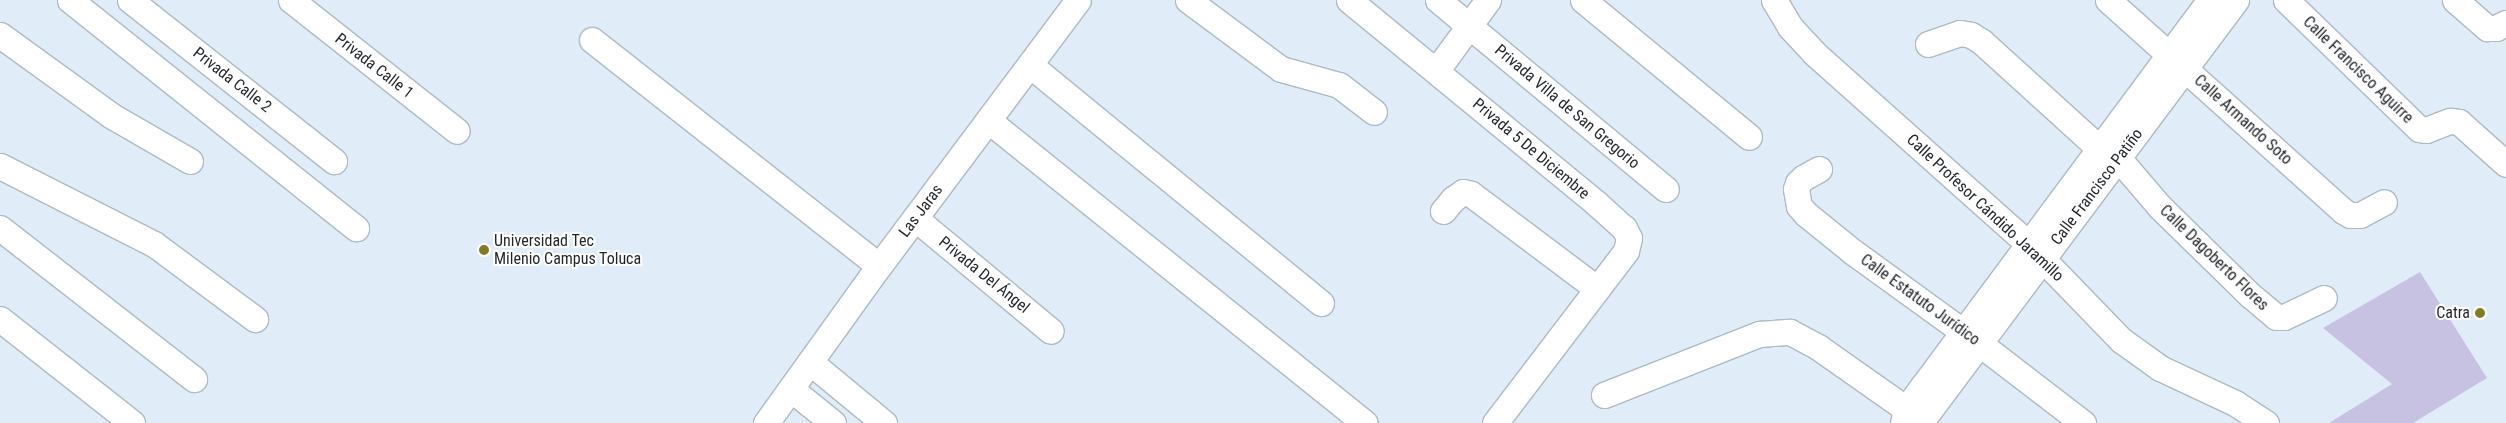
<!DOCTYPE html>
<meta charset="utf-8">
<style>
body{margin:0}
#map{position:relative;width:2506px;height:423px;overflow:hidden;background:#e0edf8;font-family:"Roboto Condensed",sans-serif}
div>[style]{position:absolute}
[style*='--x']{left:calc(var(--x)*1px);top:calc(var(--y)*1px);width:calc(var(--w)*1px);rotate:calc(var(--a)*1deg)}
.green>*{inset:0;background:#c8c2e2}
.roads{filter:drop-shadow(1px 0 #adbac4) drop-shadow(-1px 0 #adbac4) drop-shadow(0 1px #adbac4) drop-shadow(0 -1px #adbac4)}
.minor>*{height:25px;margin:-12.5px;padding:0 12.5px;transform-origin:12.5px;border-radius:12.5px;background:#fff}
.dots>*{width:14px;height:14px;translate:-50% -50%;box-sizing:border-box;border:2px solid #fff;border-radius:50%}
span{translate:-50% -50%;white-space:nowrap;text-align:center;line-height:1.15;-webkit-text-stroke:4px #fff;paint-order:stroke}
.street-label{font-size:16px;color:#1f2428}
.poi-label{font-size:16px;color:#1f2428}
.left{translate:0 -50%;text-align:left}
.right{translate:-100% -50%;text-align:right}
</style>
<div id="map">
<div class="green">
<div style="clip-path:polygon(2420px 272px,2487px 378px,2413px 423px,2329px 423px,2392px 384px,2323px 328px)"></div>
</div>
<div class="roads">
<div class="minor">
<div style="--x:70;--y:0;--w:366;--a:38.6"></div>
<div style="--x:130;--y:0;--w:260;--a:38.3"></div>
<div style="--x:291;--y:0;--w:211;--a:38.3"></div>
<div style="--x:1188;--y:0;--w:116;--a:36.6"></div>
<div style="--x:1281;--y:69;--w:60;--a:15.4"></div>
<div style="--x:1339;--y:85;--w:44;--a:37.6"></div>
<div style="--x:1349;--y:0;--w:320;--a:39.4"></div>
<div style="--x:1596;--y:203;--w:38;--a:42"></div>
<div style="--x:1624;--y:228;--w:11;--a:63"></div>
<div style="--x:1629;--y:238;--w:13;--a:103"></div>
<div style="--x:1626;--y:251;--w:216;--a:127.3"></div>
<div style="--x:1438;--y:0;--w:296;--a:39.7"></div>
<div style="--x:1583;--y:0;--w:215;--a:39.5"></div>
<div style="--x:1774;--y:0;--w:31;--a:59"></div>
<div style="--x:1790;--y:27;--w:35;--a:47"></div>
<div style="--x:1814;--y:53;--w:287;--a:41.7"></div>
<div style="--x:2028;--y:244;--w:134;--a:45.9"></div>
<div style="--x:2121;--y:340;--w:48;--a:35.7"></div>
<div style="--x:2160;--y:368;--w:83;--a:25"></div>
<div style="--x:2235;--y:403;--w:37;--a:33"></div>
<div style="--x:2108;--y:0;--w:316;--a:41.9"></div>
<div style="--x:2343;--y:211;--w:8;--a:30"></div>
<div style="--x:2350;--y:215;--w:10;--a:0"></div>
<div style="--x:2360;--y:215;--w:27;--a:-28"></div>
<div style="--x:2286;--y:0;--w:185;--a:44.1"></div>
<div style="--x:2419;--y:129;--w:7;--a:8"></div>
<div style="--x:2426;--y:130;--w:26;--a:-21"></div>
<div style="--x:2450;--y:121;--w:9;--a:6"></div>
<div style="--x:2459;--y:122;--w:63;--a:41.8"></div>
<div style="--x:2455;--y:0;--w:43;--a:41.2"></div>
<div style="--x:2487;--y:28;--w:9;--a:0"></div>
<div style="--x:2496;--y:28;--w:11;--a:-27"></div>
<div style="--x:0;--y:35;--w:138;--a:35.9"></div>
<div style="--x:112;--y:116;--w:90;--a:30"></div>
<div style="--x:592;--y:40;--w:365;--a:38.2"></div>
<div style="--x:1928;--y:44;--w:34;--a:-19"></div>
<div style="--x:1960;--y:33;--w:11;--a:10"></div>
<div style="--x:1971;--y:35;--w:13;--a:32"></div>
<div style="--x:1982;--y:42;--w:158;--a:42.2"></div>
<div style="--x:1030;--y:65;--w:376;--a:39.3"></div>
<div style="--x:1436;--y:71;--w:88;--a:-53.8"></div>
<div style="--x:989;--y:121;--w:482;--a:38.8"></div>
<div style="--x:2118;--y:158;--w:65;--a:49.4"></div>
<div style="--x:2160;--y:207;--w:126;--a:44.4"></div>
<div style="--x:2250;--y:295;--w:34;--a:40"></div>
<div style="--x:2276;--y:317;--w:8;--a:0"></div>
<div style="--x:2284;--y:317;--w:44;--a:-25.4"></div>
<div style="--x:0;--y:166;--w:173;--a:26.9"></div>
<div style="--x:154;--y:244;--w:126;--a:36.6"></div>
<div style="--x:1819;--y:169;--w:18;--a:151"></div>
<div style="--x:1803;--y:178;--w:7;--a:135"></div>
<div style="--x:1798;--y:183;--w:6;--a:108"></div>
<div style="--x:1796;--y:189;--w:17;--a:80"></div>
<div style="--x:1799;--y:206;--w:11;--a:49"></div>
<div style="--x:1806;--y:214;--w:60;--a:39"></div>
<div style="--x:1853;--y:252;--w:157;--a:35.9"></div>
<div style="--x:1980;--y:344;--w:130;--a:37.5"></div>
<div style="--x:1443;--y:211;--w:16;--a:-50"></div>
<div style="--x:1453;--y:199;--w:12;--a:-35"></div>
<div style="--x:1463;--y:192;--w:8;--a:14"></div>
<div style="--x:1471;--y:194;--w:156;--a:36.9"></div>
<div style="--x:916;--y:219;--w:175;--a:39.7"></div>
<div style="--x:0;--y:228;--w:246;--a:37.9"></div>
<div style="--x:0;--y:319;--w:168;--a:38.2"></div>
<div style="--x:810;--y:362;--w:96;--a:39.5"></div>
<div style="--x:791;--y:389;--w:54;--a:39"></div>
<div style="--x:1604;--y:395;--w:167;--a:-21.5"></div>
<div style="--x:1759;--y:334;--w:31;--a:-4"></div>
<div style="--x:1790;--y:332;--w:32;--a:28"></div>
<div style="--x:1818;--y:347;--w:123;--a:35.1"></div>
<div style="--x:766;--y:423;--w:193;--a:-54.3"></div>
<div style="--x:879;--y:266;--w:332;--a:-53.2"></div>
<div style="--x:1903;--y:423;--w:14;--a:-78"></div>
<div style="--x:1906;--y:409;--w:29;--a:-54"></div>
<div style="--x:1923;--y:386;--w:481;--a:-53.4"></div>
<div style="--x:1920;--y:423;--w:528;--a:-53.24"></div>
</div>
</div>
<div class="dots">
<div style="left:484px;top:250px;background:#827c22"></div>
<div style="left:2480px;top:313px;background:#827c22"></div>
</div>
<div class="street-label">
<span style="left:374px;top:66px;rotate:38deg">Privada Calle 1</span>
<span style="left:2358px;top:70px;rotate:44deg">Calle Francisco Aguirre</span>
<span style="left:232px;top:80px;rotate:38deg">Privada Calle 2</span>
<span style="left:1567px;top:107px;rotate:40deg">Privada Villa de San Gregorio</span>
<span style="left:2243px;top:120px;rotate:42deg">Calle Armando Soto</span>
<span style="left:1531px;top:149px;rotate:40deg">Privada 5 De Diciembre</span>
<span style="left:2097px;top:187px;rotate:-53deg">Calle Francisco Patiño</span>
<span style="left:1985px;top:208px;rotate:43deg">Calle Profesor Cándido Jaramillo</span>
<span style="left:921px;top:211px;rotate:-53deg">Las Jaras</span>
<span style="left:2214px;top:258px;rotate:44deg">Calle Dagoberto Flores</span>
<span style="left:984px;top:275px;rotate:39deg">Privada Del Ángel</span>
<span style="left:1920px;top:300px;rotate:36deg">Calle Estatuto Jurídico</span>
</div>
<div class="poi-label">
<span class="left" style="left:494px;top:250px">Universidad Tec<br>Milenio Campus Toluca</span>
<span class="right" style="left:2470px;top:313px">Catra</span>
</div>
</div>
